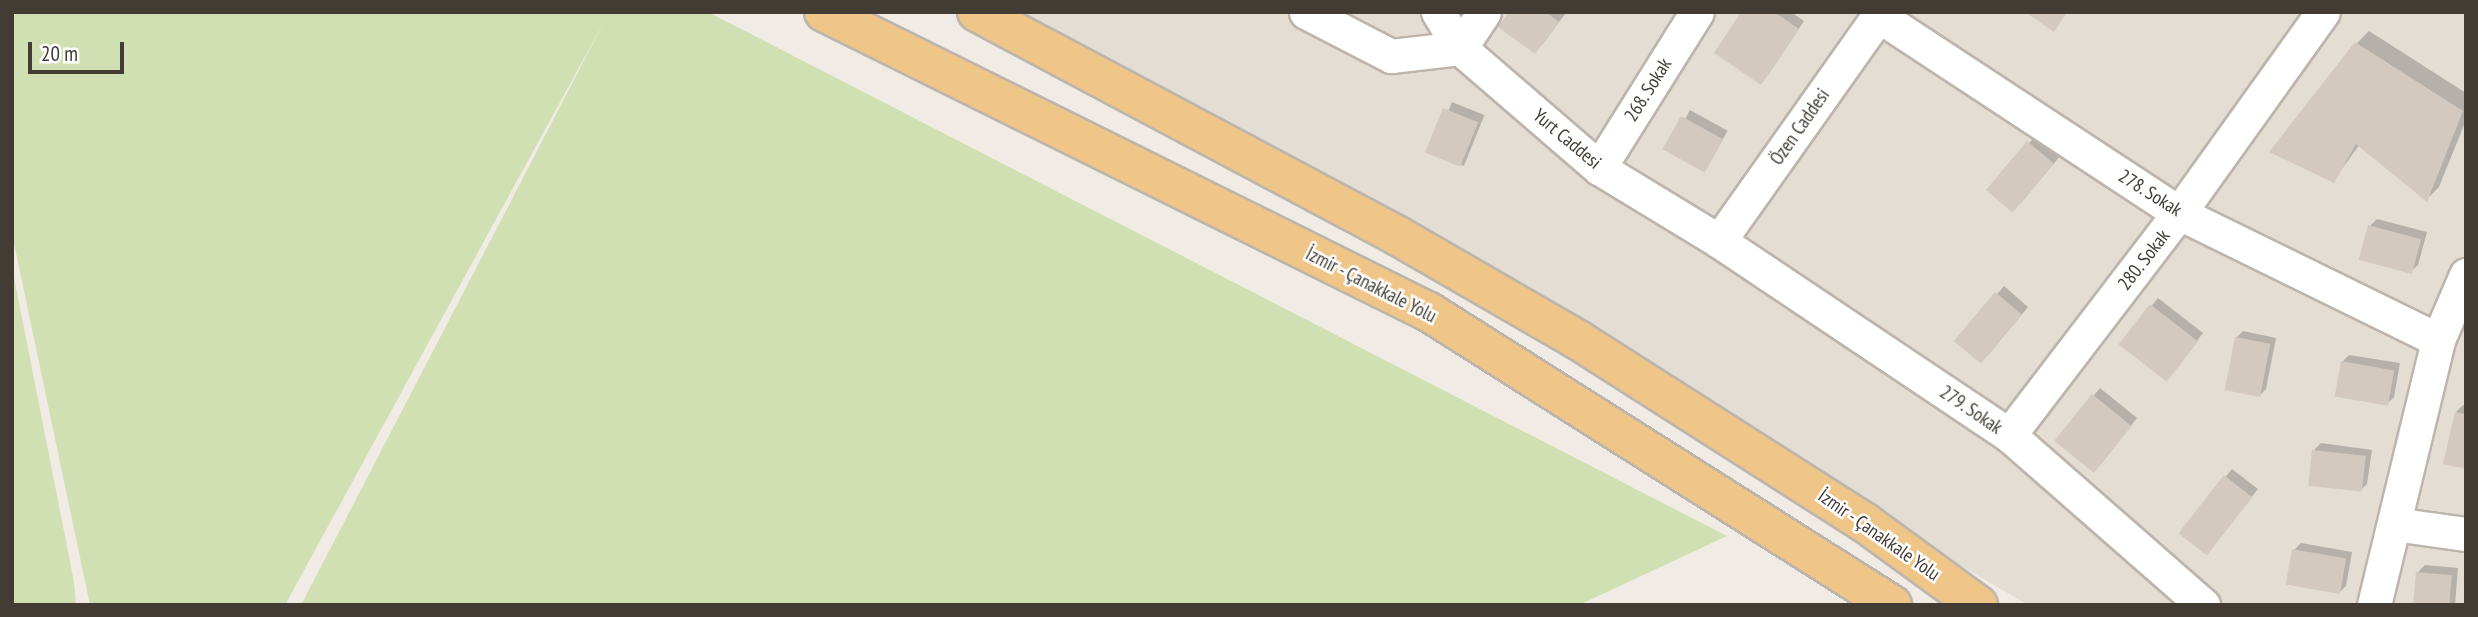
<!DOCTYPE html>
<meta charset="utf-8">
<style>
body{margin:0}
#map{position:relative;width:2478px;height:617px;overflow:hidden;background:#f0ece5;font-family:"PT Sans Narrow",sans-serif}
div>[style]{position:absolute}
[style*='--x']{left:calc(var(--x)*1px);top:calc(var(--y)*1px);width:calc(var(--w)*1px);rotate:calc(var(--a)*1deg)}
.residential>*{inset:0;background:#e3ddd4}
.green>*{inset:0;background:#d0e0b2}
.shadow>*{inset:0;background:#0003;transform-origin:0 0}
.building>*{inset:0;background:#d3c9bf;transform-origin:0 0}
.roads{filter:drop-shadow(2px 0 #bdb5ac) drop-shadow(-2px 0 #bdb5ac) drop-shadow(0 2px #bdb5ac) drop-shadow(0 -2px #bdb5ac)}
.minor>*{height:33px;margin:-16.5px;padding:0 16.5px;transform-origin:16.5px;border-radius:16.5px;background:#fff}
.trunk>*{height:38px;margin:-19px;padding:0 19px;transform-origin:19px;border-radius:19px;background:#efc688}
span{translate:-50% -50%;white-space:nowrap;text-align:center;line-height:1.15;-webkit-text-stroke:5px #fff;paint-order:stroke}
.street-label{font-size:19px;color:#423c35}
.frame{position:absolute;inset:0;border:14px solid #423c35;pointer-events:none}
.scale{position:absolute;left:28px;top:42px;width:96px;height:32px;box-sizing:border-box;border:4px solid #423c35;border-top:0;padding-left:9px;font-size:21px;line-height:24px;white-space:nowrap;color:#423c35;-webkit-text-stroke:5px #fff;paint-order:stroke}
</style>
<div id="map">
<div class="residential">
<div style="clip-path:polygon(1016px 12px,2466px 12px,2466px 605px,2028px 605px)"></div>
</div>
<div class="green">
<div style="clip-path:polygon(12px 12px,708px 12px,1727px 536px,1579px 605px,301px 605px,605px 20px,285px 605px,90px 605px,12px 234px)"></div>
<div style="clip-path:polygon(12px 267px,74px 582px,76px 605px,12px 605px)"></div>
</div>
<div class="shadow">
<div style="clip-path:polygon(1511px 12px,1562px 12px,1565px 14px,1542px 45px)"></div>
<div style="clip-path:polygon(1744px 12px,1791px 12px,1804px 21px,1768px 75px)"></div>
<div style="clip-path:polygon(2369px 31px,2466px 93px,2466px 120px,2439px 187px,2427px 199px,2360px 144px,2333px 181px,2356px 44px)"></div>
<div style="left:1452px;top:102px;width:35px;height:55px;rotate:22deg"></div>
<div style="left:1690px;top:110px;width:43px;height:45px;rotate:29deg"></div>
<div style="clip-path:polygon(2036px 136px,2060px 156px,2020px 204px,2029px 143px)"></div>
<div style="clip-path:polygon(2377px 219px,2427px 232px,2418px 265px,2410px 272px,2370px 226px)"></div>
<div style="clip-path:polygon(2004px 286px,2028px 307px,1988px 355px,1957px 341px)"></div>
<div style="clip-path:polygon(2158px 298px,2203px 333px,2173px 372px,2121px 344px)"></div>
<div style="clip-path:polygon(2243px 331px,2276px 338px,2266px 389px,2259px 396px,2236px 338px)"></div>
<div style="clip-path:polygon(2349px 355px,2400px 363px,2394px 397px,2387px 404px,2342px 362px)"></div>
<div style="clip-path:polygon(2100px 388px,2137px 418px,2101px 464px,2056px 441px)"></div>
<div style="clip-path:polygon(2463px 405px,2466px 406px,2466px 468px,2456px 412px)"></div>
<div style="clip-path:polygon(2321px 443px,2372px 450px,2367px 484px,2360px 491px,2314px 450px)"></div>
<div style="clip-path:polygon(2232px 469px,2258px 489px,2212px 546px,2180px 532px)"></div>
<div style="clip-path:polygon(2301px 543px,2352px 552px,2346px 586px,2339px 593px,2294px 550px)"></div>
<div style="clip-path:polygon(2425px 565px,2458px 568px,2455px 605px,2415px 605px,2418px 572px)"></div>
</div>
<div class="building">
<div style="clip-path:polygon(1509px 12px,1546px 12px,1559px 22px,1535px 54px,1498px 27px)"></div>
<div style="clip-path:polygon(1741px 12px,1774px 12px,1799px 29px,1761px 85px,1714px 53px)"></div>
<div style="clip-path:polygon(2025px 12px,2067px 12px,2054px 32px)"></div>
<div style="clip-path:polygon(2355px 42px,2463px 111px,2427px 202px,2356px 144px,2334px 183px,2269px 152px)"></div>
<div style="left:1443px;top:108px;width:38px;height:48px;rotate:22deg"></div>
<div style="left:1681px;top:116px;width:48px;height:38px;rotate:29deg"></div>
<div style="left:2027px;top:141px;width:35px;height:64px;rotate:40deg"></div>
<div style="left:2368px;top:225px;width:55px;height:36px;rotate:15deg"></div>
<div style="left:1995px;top:292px;width:35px;height:64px;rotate:40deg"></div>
<div style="left:2150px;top:304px;width:61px;height:51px;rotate:38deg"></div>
<div style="left:2235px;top:337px;width:36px;height:54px;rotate:11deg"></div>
<div style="left:2341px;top:361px;width:54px;height:36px;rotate:10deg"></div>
<div style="left:2092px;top:394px;width:51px;height:60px;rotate:39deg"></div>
<div style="clip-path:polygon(2455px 412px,2466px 414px,2466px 469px,2443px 464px)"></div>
<div style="left:2312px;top:450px;width:54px;height:36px;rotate:6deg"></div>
<div style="left:2224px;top:475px;width:36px;height:74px;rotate:38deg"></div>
<div style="left:2292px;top:549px;width:55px;height:36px;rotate:10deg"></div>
<div style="left:2416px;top:572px;width:36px;height:33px;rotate:5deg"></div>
</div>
<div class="roads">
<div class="minor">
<div style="--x:1306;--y:12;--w:96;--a:27.4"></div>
<div style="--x:1391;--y:56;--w:69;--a:-6.6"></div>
<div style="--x:1460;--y:48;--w:43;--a:-56.3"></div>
<div style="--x:1438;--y:12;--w:42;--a:58.6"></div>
<div style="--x:1460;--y:48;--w:184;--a:40.8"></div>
<div style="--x:1599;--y:168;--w:140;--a:31.3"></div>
<div style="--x:1719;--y:241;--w:349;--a:33.8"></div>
<div style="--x:2009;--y:435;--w:258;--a:41.2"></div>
<div style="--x:1879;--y:16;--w:359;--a:33.3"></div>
<div style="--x:2179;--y:213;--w:288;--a:26.1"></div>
<div style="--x:1599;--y:168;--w:184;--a:-57.9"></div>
<div style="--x:1719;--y:241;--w:281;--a:-54.7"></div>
<div style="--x:2009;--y:435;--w:280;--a:-52.6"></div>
<div style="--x:2179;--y:213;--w:247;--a:-54.4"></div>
<div style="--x:2394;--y:524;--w:73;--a:7.9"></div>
<div style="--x:2374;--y:605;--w:273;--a:-76.4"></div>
<div style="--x:2438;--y:340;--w:71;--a:-66.7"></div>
</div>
<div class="trunk">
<div style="--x:824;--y:12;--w:675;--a:26.38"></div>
<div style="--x:1429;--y:312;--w:548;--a:32.33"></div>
<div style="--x:977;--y:12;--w:477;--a:28"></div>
<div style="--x:1398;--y:236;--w:208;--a:30"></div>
<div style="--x:1578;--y:340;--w:339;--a:32.5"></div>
<div style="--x:1864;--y:522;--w:141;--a:36.1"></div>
</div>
</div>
<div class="street-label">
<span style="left:1648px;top:90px;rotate:-58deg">268. Sokak</span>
<span style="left:1800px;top:127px;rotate:-55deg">Özen Caddesi</span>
<span style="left:1567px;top:139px;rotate:40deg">Yurt Caddesi</span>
<span style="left:2150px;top:193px;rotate:32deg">278. Sokak</span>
<span style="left:2144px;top:260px;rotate:-52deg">280. Sokak</span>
<span style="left:1371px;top:285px;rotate:27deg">İzmir - Çanakkale Yolu</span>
<span style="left:1971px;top:410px;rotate:34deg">279. Sokak</span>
<span style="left:1879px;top:535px;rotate:35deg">İzmir - Çanakkale Yolu</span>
</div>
<div class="frame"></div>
<div class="scale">20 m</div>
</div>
